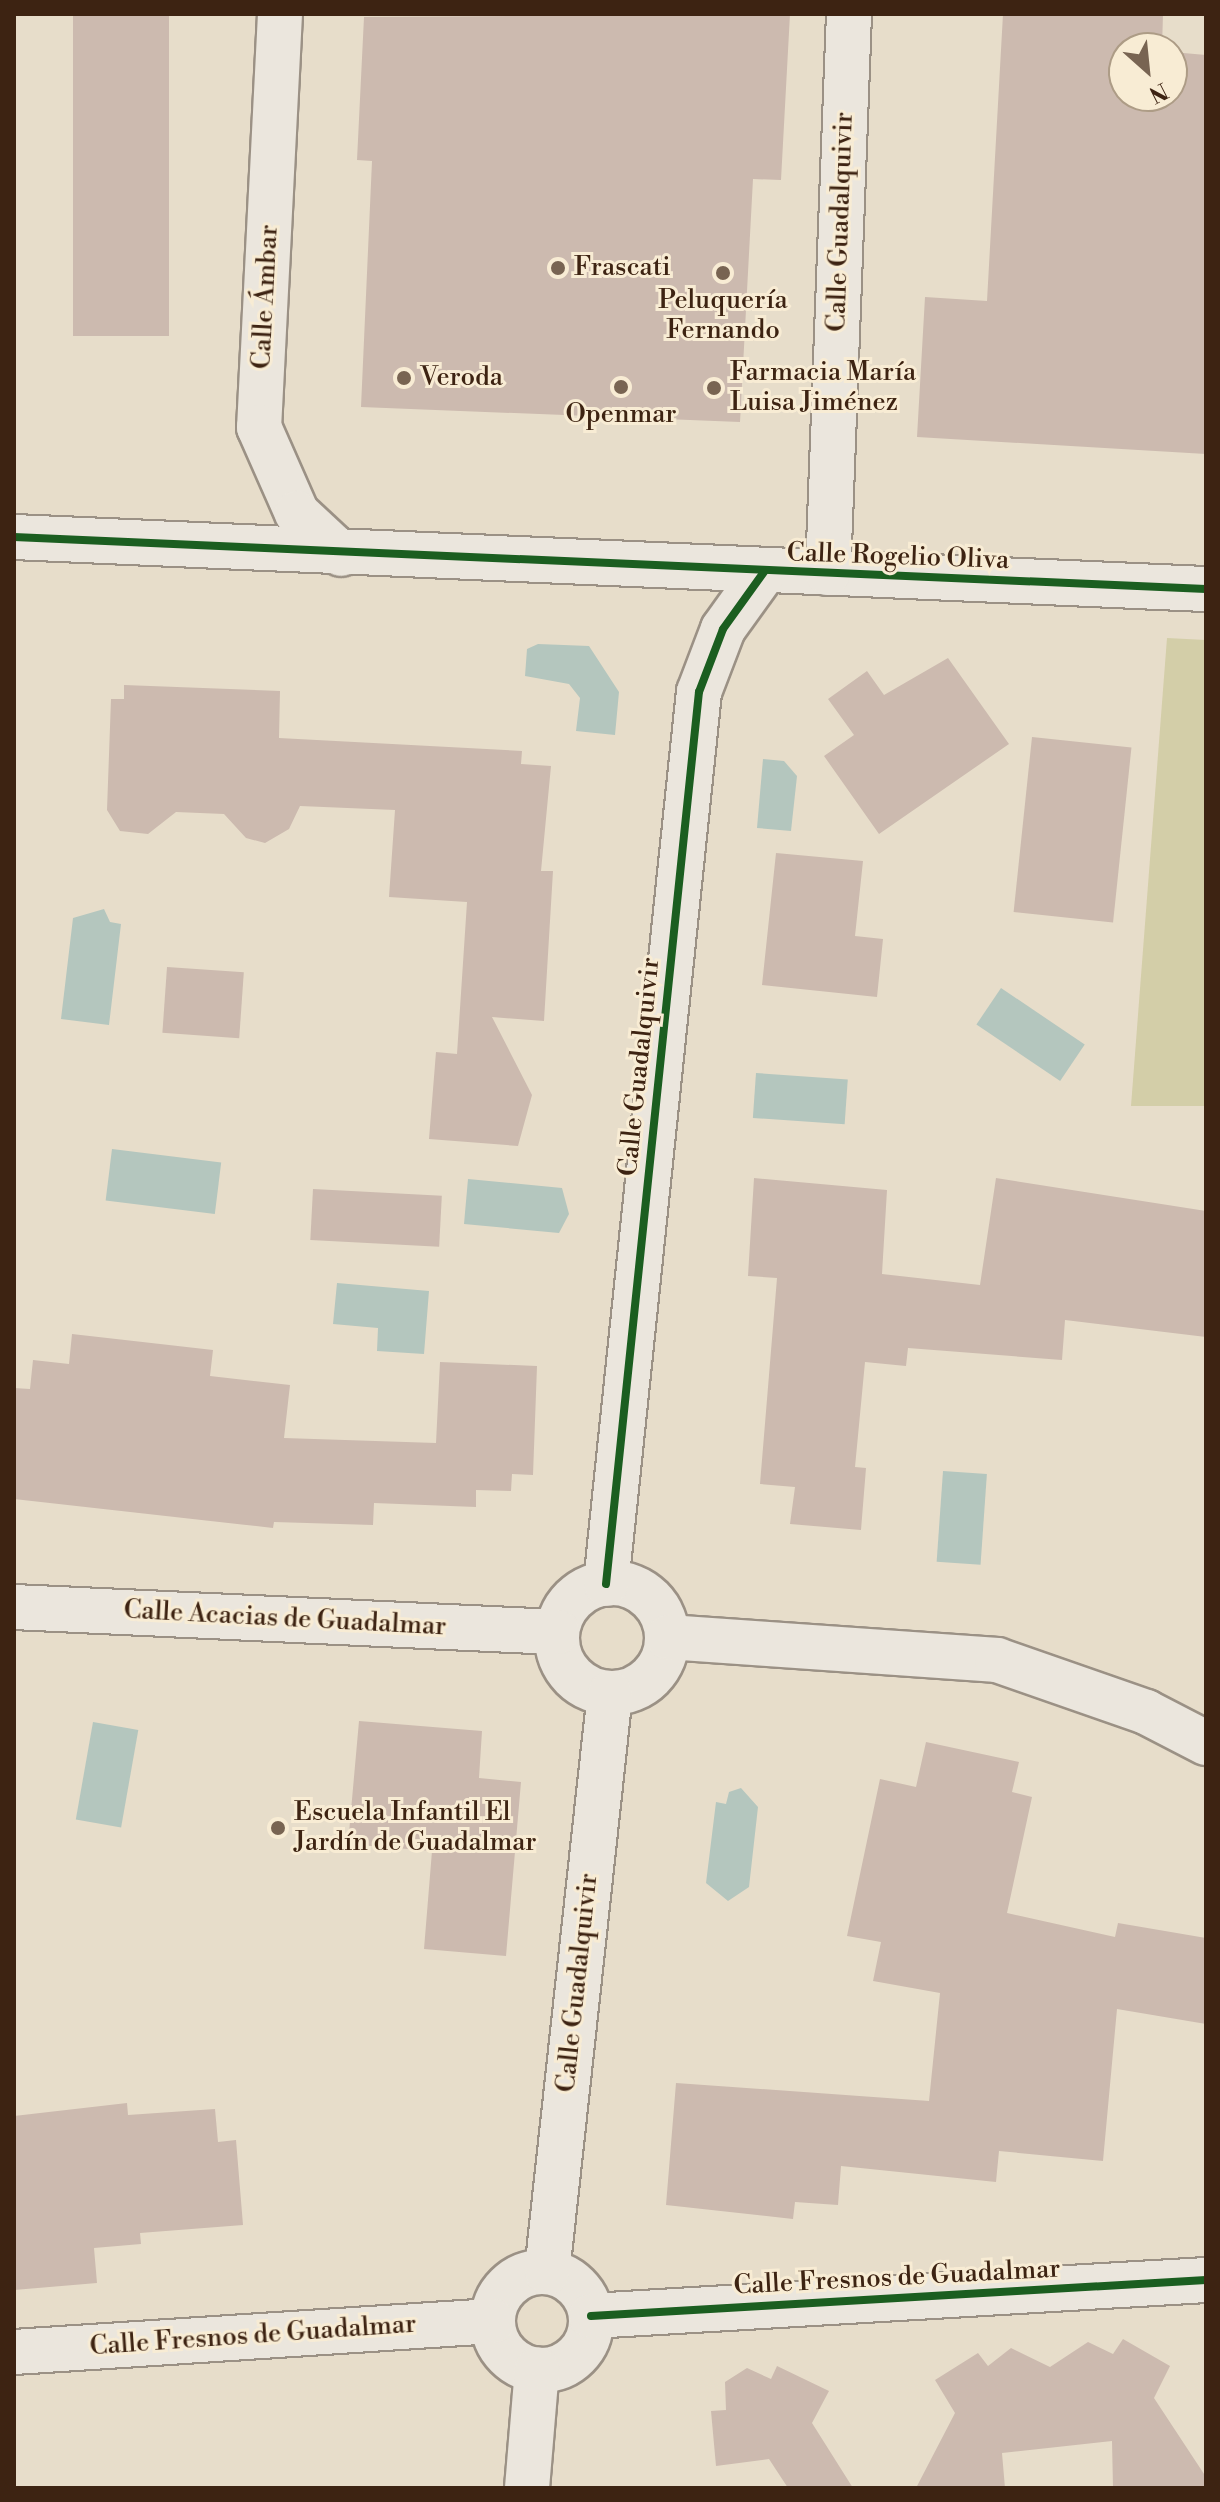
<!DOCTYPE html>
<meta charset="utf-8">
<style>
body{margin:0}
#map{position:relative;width:1220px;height:2502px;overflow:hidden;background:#e7ddca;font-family:"Libre Bodoni",serif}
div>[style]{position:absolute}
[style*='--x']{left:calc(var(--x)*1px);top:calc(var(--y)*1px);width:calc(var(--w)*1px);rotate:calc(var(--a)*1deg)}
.green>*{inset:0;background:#d3cea8}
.water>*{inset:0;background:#b4c6be;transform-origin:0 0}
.building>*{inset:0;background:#ccbaaf;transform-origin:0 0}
.roads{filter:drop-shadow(2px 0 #9b9185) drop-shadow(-2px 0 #9b9185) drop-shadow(0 2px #9b9185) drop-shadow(0 -2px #9b9185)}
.street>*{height:44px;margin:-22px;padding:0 22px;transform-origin:22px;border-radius:22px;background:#ebe6dd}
.street>.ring{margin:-22px;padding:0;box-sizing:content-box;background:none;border:44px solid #ebe6dd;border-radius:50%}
.cycleway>*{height:8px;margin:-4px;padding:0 4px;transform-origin:4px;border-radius:4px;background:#1b5e20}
.dots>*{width:22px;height:22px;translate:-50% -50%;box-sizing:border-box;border:4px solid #f8ecd4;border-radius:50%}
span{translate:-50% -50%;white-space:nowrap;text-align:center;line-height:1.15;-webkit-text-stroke:6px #f8ecd4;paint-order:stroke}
.street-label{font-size:26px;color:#3d2312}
.poi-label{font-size:26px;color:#3d2312}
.left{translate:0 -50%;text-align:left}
.frame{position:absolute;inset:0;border:16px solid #3d2312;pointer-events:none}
.north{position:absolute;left:1108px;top:32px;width:80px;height:80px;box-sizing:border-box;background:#f8ecd4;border:2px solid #ad9c86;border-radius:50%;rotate:153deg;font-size:22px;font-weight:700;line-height:32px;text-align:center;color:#3d2312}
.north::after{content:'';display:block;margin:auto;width:28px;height:36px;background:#786452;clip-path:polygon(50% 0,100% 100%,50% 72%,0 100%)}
</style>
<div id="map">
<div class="green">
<div style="clip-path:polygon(1167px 638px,1206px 640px,1206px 1106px,1131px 1106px)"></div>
</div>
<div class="water">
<div style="clip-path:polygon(538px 644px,589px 646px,619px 692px,615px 735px,576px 731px,580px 698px,569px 684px,525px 676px,527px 649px)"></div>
<div style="clip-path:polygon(763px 759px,784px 761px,797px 776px,791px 831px,757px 828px)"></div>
<div style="clip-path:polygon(104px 909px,110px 922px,121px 924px,109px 1025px,61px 1019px,73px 918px)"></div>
<div style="left:1001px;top:988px;width:101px;height:44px;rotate:34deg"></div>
<div style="left:756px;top:1073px;width:92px;height:45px;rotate:4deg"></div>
<div style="left:112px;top:1149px;width:110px;height:52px;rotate:7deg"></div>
<div style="clip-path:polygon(468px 1179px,562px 1188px,569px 1214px,559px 1233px,464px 1224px)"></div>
<div style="clip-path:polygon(337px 1283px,429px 1291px,424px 1354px,377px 1351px,378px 1328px,333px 1324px)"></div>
<div style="left:943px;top:1471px;width:44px;height:91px;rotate:4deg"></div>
<div style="left:93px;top:1722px;width:46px;height:99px;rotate:10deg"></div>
<div style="clip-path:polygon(741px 1788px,758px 1807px,749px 1887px,728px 1901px,706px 1883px,716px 1802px,726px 1804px,729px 1792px)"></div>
</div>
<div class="building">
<div style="left:73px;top:14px;width:96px;height:322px"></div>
<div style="clip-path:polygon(790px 14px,781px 180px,753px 179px,740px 422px,361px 407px,372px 161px,357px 160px,364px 17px)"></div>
<div style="clip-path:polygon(1003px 14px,1163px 14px,1162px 48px,1124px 48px,1124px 96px,1172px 96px,1172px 52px,1206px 55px,1206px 454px,917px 437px,925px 297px,987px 301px)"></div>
<div style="clip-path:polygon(948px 658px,1009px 744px,879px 834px,824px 756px,854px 735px,828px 699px,867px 671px,884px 695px)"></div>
<div style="clip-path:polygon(124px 685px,280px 691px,279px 738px,522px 751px,521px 764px,551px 766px,541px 871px,553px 871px,544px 1021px,492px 1017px,532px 1095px,518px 1146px,429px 1139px,436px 1052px,457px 1054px,467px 902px,389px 897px,395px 810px,300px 806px,289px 829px,265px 843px,246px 838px,224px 814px,176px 812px,148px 834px,120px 831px,107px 810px,111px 699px,124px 699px)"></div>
<div style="left:1032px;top:737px;width:100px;height:176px;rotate:6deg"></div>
<div style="clip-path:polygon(776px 853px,863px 861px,855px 936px,883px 939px,877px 997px,762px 985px)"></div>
<div style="left:167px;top:967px;width:77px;height:66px;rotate:4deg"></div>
<div style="clip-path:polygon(754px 1178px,887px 1190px,882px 1274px,980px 1285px,996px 1178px,1206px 1211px,1206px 1337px,1065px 1320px,1062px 1360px,908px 1348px,906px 1366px,865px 1362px,855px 1467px,866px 1468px,861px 1530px,790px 1524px,795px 1487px,760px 1484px,777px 1278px,748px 1276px)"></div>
<div style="left:313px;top:1189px;width:129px;height:51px;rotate:3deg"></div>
<div style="clip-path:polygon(72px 1334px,213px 1350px,210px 1376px,290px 1385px,284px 1438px,436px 1443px,440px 1362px,537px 1366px,533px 1475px,512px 1474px,511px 1491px,476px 1490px,476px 1507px,374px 1503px,373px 1525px,274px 1522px,273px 1528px,14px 1499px,14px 1388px,30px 1389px,33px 1360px,69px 1364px)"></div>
<div style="clip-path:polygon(359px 1721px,482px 1731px,479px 1778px,521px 1782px,506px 1956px,424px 1949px,432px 1851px,348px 1844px)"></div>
<div style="clip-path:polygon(926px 1742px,1019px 1762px,1012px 1792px,1032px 1797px,1007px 1913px,1115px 1937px,1118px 1923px,1206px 1938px,1206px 2024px,1117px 2009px,1103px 2161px,999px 2151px,996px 2182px,841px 2166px,838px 2205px,795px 2202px,793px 2219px,666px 2205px,676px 2083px,929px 2101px,940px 1993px,873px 1981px,881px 1942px,847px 1936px,880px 1779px,916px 1787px)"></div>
<div style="clip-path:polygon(127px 2103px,128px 2115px,215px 2109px,218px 2142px,236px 2140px,243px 2225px,140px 2233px,141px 2244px,94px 2248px,97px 2283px,14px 2290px,14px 2116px)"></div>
<div style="clip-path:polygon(1123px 2339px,1170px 2366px,1154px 2398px,1206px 2477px,1206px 2488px,1113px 2488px,1112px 2441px,1002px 2453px,1005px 2488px,916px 2488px,955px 2413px,935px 2380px,978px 2353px,988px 2366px,1011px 2348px,1050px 2367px,1088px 2342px,1113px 2354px)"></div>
<div style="clip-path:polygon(777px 2366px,829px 2391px,812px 2423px,853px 2488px,788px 2488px,769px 2459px,716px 2466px,711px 2411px,726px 2410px,725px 2382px,747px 2368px,771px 2379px)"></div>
</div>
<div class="roads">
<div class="street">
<div style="--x:280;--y:14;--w:414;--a:92.9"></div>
<div style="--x:259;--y:427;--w:94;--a:66.2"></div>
<div style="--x:297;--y:513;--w:60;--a:43"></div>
<div style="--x:14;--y:537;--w:1193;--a:2.5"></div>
<div style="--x:828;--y:573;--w:559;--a:-87.85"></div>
<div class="ring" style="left:557px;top:1583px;width:66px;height:66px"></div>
<div style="--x:606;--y:1584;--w:897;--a:-84.05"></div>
<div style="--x:699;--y:692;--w:67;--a:-69.1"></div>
<div style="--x:723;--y:629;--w:70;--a:-54.3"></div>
<div style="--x:14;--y:1607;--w:544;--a:2.64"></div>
<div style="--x:668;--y:1637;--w:330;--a:4"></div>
<div style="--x:997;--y:1660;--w:158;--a:19.2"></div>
<div style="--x:1146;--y:1712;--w:68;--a:27.3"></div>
<div class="ring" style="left:493px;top:2272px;width:54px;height:54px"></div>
<div style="--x:547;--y:2272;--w:582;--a:-83.79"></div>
<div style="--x:591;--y:2316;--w:616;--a:-3.35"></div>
<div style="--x:14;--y:2352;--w:480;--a:-3.7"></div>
<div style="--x:527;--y:2488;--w:119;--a:-85.2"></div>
</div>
</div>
<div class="cycleway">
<div style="--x:14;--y:537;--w:1193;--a:2.5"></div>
<div style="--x:606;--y:1584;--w:897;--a:-84.05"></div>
<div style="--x:699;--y:692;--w:67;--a:-69.1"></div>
<div style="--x:723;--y:629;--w:70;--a:-54.3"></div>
<div style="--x:591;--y:2316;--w:616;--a:-3.35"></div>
</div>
<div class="dots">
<div style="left:558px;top:268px;background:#786452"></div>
<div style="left:723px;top:273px;background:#786452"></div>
<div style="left:404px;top:378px;background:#786452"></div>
<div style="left:621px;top:387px;background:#786452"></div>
<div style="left:714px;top:388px;background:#786452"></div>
<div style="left:278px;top:1828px;background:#786452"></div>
</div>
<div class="street-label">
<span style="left:841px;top:222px;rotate:-88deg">Calle Guadalquivir</span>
<span style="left:266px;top:297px;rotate:-87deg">Calle Ámbar</span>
<span style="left:898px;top:557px;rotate:2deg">Calle Rogelio Oliva</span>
<span style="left:640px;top:1067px;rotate:-84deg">Calle Guadalquivir</span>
<span style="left:285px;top:1619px;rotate:3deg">Calle Acacias de Guadalmar</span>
<span style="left:578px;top:1983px;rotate:-84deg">Calle Guadalquivir</span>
<span style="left:897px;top:2278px;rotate:-3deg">Calle Fresnos de Guadalmar</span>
<span style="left:253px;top:2336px;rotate:-4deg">Calle Fresnos de Guadalmar</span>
</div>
<div class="poi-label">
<span class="left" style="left:574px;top:268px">Frascati</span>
<span style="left:723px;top:316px">Peluquería<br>Fernando</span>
<span class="left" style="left:730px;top:388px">Farmacia María<br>Luisa Jiménez</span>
<span class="left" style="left:420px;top:378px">Veroda</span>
<span style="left:621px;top:415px">Openmar</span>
<span class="left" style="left:294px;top:1828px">Escuela Infantil El<br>Jardín de Guadalmar</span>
</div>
<div class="frame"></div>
<div class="north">N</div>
</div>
